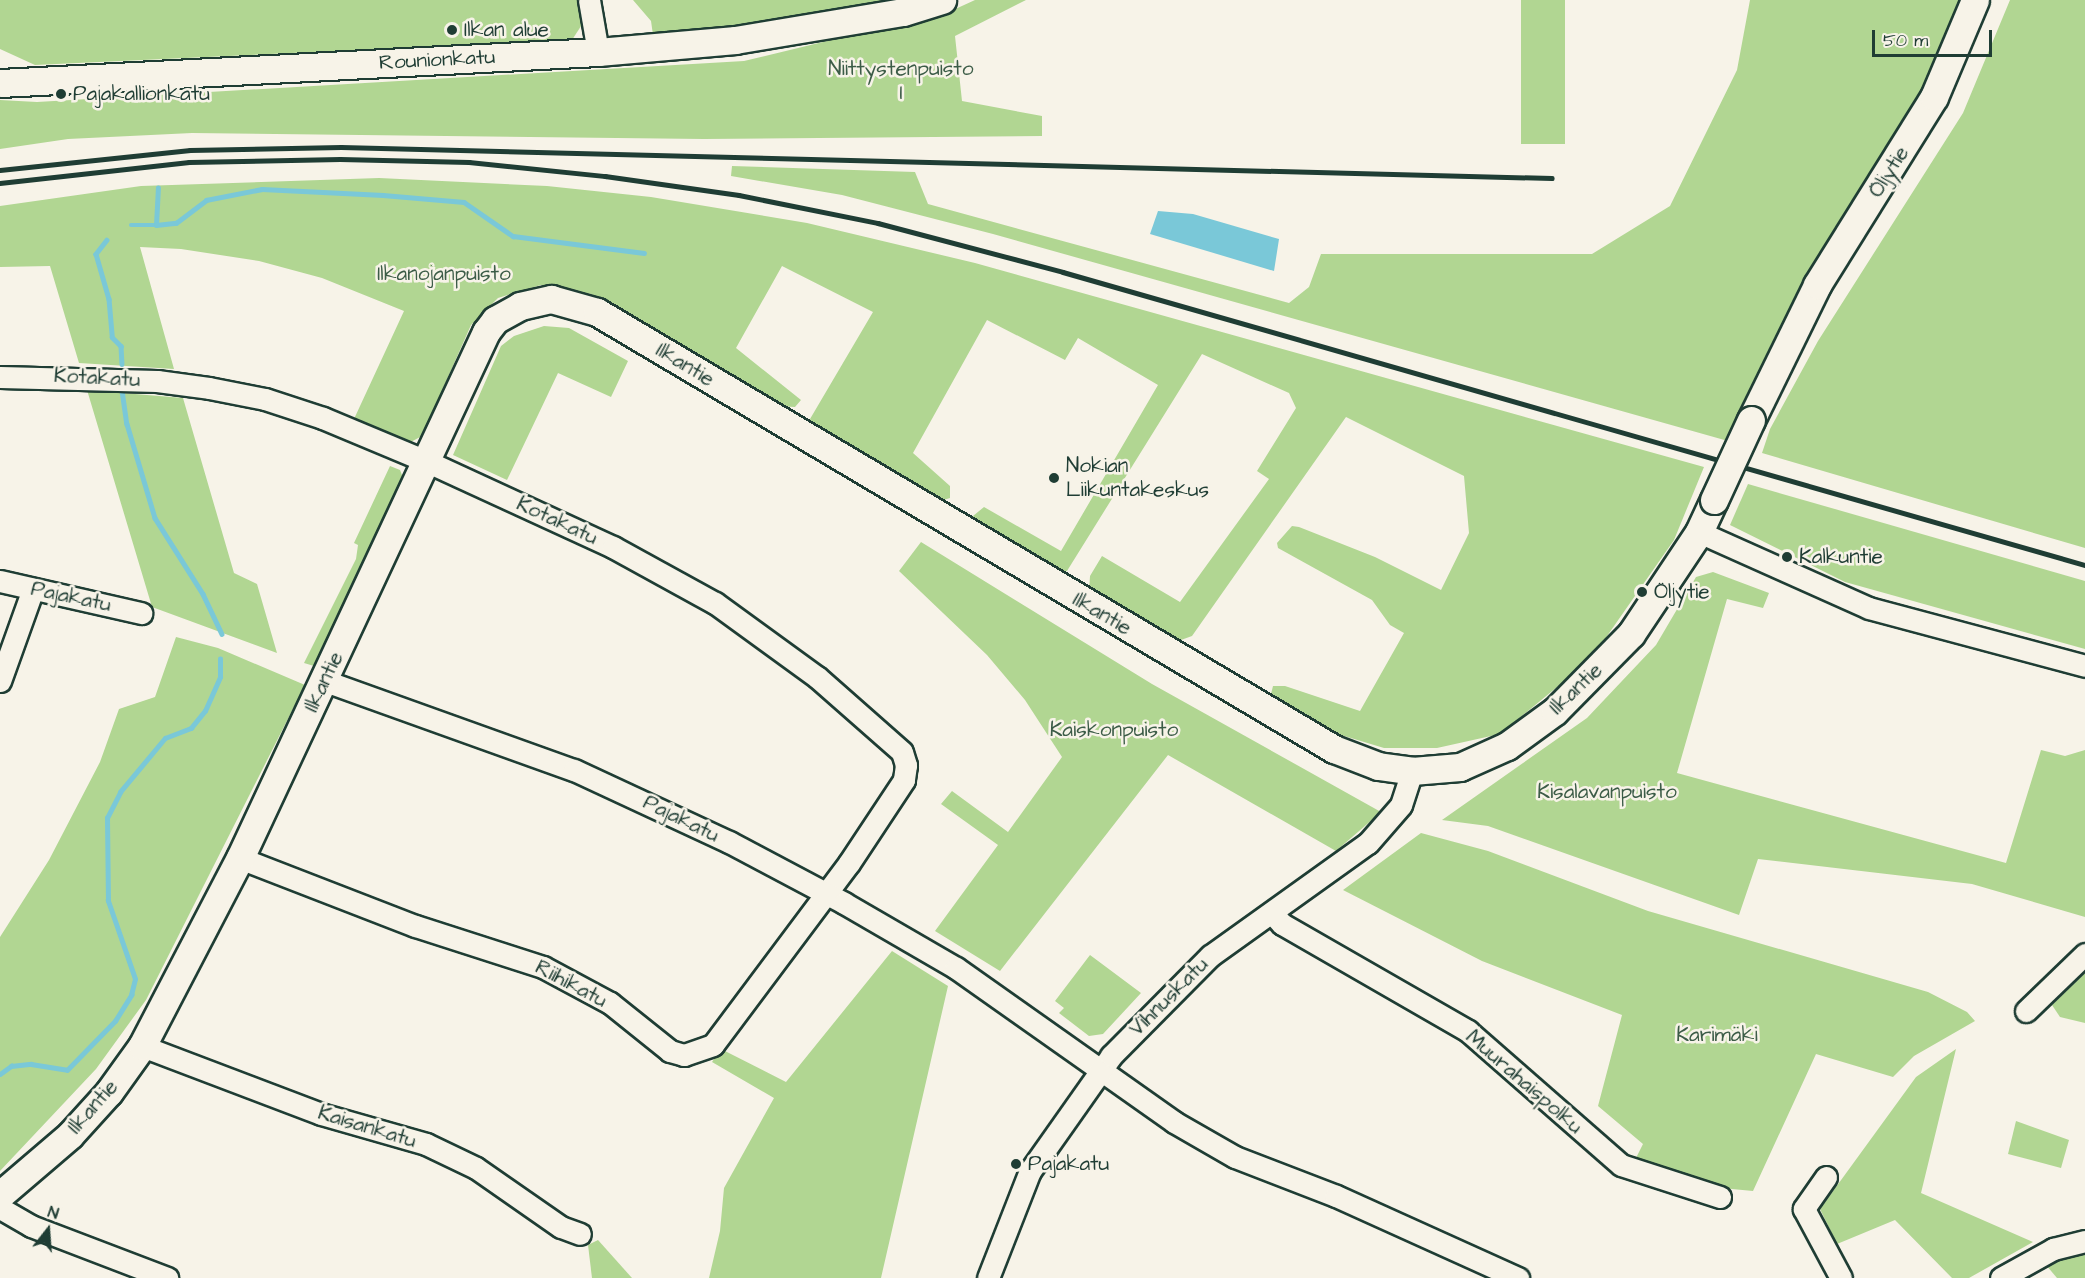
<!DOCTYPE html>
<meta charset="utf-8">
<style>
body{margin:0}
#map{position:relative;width:2085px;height:1278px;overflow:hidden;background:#f7f3e8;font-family:"Architects Daughter",sans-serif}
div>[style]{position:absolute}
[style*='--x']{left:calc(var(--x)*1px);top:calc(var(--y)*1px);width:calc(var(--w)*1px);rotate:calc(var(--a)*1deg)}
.green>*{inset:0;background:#b1d692;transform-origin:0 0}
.water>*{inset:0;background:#7ac8d8}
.stream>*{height:4.5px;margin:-2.25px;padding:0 2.25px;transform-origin:2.25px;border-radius:2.25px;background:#7ac8d8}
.roads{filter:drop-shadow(2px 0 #1f3d34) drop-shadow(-2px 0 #1f3d34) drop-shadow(0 2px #1f3d34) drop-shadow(0 -2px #1f3d34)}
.minor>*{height:21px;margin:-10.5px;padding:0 10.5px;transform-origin:10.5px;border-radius:10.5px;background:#f7f3e8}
.major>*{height:27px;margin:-13.5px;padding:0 13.5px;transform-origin:13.5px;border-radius:13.5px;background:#f7f3e8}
.rail>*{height:4.5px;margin:-2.25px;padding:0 2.25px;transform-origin:2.25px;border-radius:2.25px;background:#1f3d34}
.bridges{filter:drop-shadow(2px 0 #1f3d34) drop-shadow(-2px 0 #1f3d34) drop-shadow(0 2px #1f3d34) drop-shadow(0 -2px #1f3d34)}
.major-bridge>*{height:27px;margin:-13.5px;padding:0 13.5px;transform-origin:13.5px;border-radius:13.5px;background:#f7f3e8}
.dots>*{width:16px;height:16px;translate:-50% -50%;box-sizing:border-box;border:3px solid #f7f3e8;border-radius:50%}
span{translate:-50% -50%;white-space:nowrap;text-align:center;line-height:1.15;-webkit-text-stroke:5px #f7f3e8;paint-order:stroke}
.poi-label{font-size:21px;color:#1f3d34}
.left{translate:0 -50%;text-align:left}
.street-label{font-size:21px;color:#1f3d34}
.park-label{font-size:21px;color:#3c5c47}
.north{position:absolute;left:18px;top:1200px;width:60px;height:60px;-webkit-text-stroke:4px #f7f3e8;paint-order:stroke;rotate:17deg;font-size:16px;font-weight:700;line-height:24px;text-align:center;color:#1f3d34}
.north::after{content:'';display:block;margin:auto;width:21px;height:27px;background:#1f3d34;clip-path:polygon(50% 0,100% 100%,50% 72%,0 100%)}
.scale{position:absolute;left:1872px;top:30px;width:120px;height:27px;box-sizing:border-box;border:3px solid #1f3d34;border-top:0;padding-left:8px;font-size:18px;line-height:21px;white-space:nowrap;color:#1f3d34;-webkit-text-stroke:4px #f7f3e8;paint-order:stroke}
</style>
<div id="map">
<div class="green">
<div style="clip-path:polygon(0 0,578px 0,583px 23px,572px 40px,35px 65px,0 49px)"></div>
<div style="clip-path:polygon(633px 0,902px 0,851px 16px,653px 35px,651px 21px)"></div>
<div style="clip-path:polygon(975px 0,1026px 0,955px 36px,962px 101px,1042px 116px,1042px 136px,704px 139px,192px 133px,68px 139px,0 149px,0 100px,37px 102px,744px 61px,951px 11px)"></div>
<div style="left:1521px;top:0;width:44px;height:144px"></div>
<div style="clip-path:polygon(1750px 0,1961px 0,1904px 133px,1728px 441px,993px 234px,842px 195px,731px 176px,732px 166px,915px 172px,928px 204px,1289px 303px,1309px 287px,1321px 254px,1592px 254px,1670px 206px,1737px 70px)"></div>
<div style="clip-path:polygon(2010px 0,2085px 0,2085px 548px,1762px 453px,1770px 429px,1818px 341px,1963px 113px)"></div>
<div style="clip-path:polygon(379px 178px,547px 186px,651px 197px,807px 223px,975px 263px,1704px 467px,1674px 540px,1591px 659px,1500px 734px,1437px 748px,1384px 748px,1331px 732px,1270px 698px,1273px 686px,1285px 686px,1360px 711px,1404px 633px,1390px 625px,1372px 600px,1278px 548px,1277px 543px,1292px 526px,1299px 527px,1375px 557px,1441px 590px,1469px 533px,1464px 476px,1346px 417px,1192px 636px,1181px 640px,1167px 638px,1089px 591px,1090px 576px,1102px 556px,1180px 602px,1269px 479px,1257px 471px,1296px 408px,1289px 393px,1202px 354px,1067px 571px,1058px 572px,975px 524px,973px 516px,984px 507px,1061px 551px,1158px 385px,1078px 338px,1065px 360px,987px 320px,913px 453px,950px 486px,950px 498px,937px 502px,813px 428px,810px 419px,873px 312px,782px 266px,736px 348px,801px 400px,795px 407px,776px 406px,591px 294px,541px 285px,498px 298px,471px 325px,422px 436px,407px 444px,354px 419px,404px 311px,322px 278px,259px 261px,181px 249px,140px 247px,174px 369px,79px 363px,50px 266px,0 267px,0 206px,141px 186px)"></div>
<div style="clip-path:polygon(544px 326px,569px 328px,628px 361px,611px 397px,558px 373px,507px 480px,453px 455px,501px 346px,514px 336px)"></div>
<div style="clip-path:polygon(87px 390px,183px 398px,234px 573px,257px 584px,277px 653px,152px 607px)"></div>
<div style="clip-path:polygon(390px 466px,400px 470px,404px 480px,314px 666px,304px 663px,356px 559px,358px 545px,354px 543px)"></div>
<div style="clip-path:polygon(1748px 484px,2085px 581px,2085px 649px,1845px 582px,1730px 525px)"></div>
<div style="clip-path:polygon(921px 542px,1152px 684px,1381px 812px,1336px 851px,1168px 755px,1000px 971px,935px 931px,998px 845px,941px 804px,952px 791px,1008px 832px,1062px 757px,1025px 700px,987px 655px,899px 571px)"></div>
<div style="clip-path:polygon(1713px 572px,1769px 593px,1763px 608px,1727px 599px,1677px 773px,2006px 863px,2041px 750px,2065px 756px,2085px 750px,2085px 917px,1972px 884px,1758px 859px,1739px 915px,1488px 826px,1442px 820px,1587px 718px,1656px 645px,1696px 577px)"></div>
<div style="clip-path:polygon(176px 637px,218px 648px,305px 685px,146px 1000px,96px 1069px,0 1171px,0 937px,49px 860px,100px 762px,119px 709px,155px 697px)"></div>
<div style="clip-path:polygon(1421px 833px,1488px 851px,1648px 911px,1928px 992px,1967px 1012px,1975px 1021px,1914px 1056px,1893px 1077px,1816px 1054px,1753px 1191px,1711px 1187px,1634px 1162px,1643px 1144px,1598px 1106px,1622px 1015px,1482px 961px,1343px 890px)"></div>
<div style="clip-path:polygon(892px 951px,948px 986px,881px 1278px,709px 1278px,720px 1231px,724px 1188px,774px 1098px,712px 1062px,721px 1049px,786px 1082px)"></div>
<div style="clip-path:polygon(1090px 955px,1141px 993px,1103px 1034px,1089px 1036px,1059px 1013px,1064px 1008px,1055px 1001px)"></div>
<div style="clip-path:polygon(2085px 973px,2085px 1023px,2060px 1017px,2052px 1005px)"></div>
<div style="clip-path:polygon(1956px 1049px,1921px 1193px,2033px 1242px,1969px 1278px,1952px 1278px,1895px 1220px,1837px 1244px,1820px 1209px,1916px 1077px)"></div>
<div style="clip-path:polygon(2016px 1121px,2069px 1140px,2061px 1168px,2008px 1154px)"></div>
<div style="clip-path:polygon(598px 1240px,632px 1278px,592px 1278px,588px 1245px)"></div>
<div style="clip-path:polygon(2074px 1254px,2085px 1254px,2085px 1278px,2057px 1278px,2046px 1265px)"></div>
</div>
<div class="water">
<div style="clip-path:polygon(1158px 211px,1193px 214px,1279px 239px,1274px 271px,1150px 234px)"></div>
</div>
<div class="stream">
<div style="--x:131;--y:225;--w:25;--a:0"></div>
<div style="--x:156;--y:225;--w:37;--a:-87"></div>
<div style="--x:156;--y:225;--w:20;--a:-6"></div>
<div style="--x:176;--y:223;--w:38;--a:-37"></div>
<div style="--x:206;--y:200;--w:57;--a:-11.1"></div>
<div style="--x:262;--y:189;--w:121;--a:2.8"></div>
<div style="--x:383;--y:195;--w:81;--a:4.9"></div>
<div style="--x:464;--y:202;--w:60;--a:34.8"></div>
<div style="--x:513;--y:236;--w:132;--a:7.4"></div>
<div style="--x:107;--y:240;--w:18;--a:128"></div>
<div style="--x:96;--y:254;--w:47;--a:73.9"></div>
<div style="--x:109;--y:299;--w:38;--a:85"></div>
<div style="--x:112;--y:337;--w:13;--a:45"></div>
<div style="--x:121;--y:346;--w:18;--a:87"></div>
<div style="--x:122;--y:390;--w:34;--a:82"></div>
<div style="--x:127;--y:424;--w:98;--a:73.4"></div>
<div style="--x:155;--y:518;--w:90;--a:57.7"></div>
<div style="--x:203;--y:594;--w:44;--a:64.6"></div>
<div style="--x:0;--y:1074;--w:14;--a:-36"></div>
<div style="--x:11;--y:1066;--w:20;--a:-6"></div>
<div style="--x:31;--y:1064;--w:36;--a:9"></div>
<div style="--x:67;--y:1070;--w:69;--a:-45.6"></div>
<div style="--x:115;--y:1021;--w:31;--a:-58"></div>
<div style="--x:131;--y:995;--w:16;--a:-76"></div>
<div style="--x:135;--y:979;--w:83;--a:-109.1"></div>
<div style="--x:108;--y:901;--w:83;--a:-90.7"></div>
<div style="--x:107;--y:818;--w:29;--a:-63"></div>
<div style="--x:120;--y:792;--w:70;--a:-50.2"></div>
<div style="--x:165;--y:738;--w:28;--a:-21"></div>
<div style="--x:191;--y:728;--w:22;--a:-51"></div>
<div style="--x:205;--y:711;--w:37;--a:-66"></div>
<div style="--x:220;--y:677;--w:18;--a:-90"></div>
</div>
<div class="roads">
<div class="minor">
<div style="--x:589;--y:0;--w:53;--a:80.2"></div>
<div style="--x:0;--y:377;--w:157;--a:1.5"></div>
<div style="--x:157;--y:381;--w:52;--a:7.7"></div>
<div style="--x:209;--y:388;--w:57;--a:11.1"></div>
<div style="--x:265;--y:399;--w:61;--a:18.1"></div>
<div style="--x:323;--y:418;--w:112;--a:22.7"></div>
<div style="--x:426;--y:461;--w:206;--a:24.7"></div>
<div style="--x:613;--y:547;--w:116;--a:28.8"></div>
<div style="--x:715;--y:603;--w:126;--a:36"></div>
<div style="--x:817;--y:677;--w:113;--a:41.4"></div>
<div style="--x:902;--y:752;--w:14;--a:73"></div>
<div style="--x:906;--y:765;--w:15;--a:98"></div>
<div style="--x:904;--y:780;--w:100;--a:123.5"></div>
<div style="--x:849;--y:863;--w:227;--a:126.8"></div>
<div style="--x:713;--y:1045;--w:31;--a:161"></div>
<div style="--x:684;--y:1055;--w:15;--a:-164"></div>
<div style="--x:670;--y:1051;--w:77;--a:-141.3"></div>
<div style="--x:610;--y:1003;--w:76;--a:-151.8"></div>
<div style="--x:543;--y:967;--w:134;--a:-162.2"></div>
<div style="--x:415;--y:926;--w:188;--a:-158.8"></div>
<div style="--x:1699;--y:532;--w:186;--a:24.1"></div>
<div style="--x:1869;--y:608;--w:224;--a:15"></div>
<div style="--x:0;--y:581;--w:145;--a:12.8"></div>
<div style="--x:0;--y:681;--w:98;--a:-70.3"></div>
<div style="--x:325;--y:681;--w:264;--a:19.7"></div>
<div style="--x:574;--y:770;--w:171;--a:24.9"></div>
<div style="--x:729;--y:842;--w:130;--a:27.9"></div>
<div style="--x:844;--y:903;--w:129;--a:30.1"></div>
<div style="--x:956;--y:968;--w:267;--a:35.2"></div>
<div style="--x:1174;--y:1122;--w:70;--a:29.8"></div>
<div style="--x:1235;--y:1157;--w:108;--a:21.1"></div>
<div style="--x:1336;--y:1196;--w:200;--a:24.3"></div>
<div style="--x:1273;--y:914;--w:13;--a:48"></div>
<div style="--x:1282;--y:924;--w:215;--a:29.9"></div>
<div style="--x:1468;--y:1031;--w:203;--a:41.2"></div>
<div style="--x:1621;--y:1165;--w:104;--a:17.9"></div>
<div style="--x:2026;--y:1011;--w:82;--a:-44"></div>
<div style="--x:142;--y:1046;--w:191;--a:20.8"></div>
<div style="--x:321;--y:1114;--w:109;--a:15.9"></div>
<div style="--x:426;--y:1144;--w:55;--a:25.6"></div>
<div style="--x:476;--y:1168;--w:103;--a:34.8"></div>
<div style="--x:561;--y:1227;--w:20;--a:20"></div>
<div style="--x:1826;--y:1177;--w:39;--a:125"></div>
<div style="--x:1804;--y:1209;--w:78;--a:61.8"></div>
<div style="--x:0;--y:1208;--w:36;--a:30"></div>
<div style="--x:31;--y:1226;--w:146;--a:20.9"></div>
<div style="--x:988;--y:1278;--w:115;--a:-68.6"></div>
<div style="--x:1030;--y:1171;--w:141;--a:-54.8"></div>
<div style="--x:1111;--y:1056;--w:141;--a:-45.3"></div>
<div style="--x:1210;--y:956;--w:194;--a:-35.6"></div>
<div style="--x:1368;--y:843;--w:50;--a:-49"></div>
<div style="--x:1401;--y:805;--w:36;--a:-72"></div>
<div style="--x:2001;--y:1278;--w:60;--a:-29.1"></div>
<div style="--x:2053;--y:1249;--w:33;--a:-14"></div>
</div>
<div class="major">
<div style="--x:0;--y:83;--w:599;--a:-2.97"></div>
<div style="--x:598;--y:52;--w:138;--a:-5"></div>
<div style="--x:735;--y:40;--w:170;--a:-9.5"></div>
<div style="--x:903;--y:12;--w:41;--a:-17.1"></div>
<div style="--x:1751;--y:420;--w:150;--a:-63.9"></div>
<div style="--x:1817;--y:285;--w:221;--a:-58.1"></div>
<div style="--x:1934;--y:97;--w:105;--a:-67.1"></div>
<div style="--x:0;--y:1195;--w:92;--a:-40.6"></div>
<div style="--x:70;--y:1135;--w:58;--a:-47.8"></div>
<div style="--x:109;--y:1092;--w:57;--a:-54.3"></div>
<div style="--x:142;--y:1046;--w:212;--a:-62.5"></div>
<div style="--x:240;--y:858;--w:581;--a:-64.94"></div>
<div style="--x:486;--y:332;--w:15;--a:-53"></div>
<div style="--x:495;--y:320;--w:29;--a:-29"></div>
<div style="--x:520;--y:306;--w:32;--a:-13"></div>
<div style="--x:551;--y:299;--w:48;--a:15.8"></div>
<div style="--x:597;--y:312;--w:857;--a:30.67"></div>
<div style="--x:1334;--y:749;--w:47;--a:21.1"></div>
<div style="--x:1378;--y:766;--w:34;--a:8"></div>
<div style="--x:1412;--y:771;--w:48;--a:-4.8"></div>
<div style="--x:1460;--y:767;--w:51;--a:-24.1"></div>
<div style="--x:1507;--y:746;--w:59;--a:-36.1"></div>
<div style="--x:1555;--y:711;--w:108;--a:-45.4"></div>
<div style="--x:1631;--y:634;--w:123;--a:-56.3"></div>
<div style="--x:1699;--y:532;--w:35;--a:-65"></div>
</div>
</div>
<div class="rail">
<div style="--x:0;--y:170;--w:191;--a:-6"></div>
<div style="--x:190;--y:150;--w:151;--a:-1.1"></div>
<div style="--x:341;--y:147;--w:1211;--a:1.47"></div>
<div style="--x:0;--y:183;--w:190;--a:-6.3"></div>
<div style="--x:189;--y:162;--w:151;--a:-1.1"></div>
<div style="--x:340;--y:159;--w:129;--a:1.3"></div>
<div style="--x:469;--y:162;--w:137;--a:5.9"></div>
<div style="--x:605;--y:176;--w:135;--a:8.1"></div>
<div style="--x:739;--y:195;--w:142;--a:11.4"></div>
<div style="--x:878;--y:223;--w:191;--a:14.8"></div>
<div style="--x:1063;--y:272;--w:1063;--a:16"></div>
</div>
<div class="bridges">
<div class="major-bridge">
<div style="--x:1714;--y:500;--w:88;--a:-65.2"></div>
</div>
</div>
<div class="dots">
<div style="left:452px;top:30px;background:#1f3d34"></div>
<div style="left:61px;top:94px;background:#1f3d34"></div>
<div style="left:1054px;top:478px;background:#1f3d34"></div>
<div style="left:1787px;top:557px;background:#1f3d34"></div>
<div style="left:1642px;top:592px;background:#1f3d34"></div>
<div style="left:1016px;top:1164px;background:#1f3d34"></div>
</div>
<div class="poi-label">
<span class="left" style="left:464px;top:30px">Ilkan alue</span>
<span class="left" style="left:73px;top:94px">Pajakallionkatu</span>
<span class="left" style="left:1066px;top:478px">Nokian<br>Liikuntakeskus</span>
<span class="left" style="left:1799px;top:557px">Kalkuntie</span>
<span class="left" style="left:1654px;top:592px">Öljytie</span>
<span class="left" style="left:1028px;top:1164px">Pajakatu</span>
</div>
<div class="street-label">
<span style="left:437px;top:60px;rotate:-3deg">Rounionkatu</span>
<span style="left:1889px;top:172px;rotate:-58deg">Öljytie</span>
<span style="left:685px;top:365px;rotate:31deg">Ilkantie</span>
<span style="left:97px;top:378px;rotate:3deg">Kotakatu</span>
<span style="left:557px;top:521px;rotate:25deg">Kotakatu</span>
<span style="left:71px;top:597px;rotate:12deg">Pajakatu</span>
<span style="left:1102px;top:614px;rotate:30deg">Ilkantie</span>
<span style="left:324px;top:682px;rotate:-65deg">Ilkantie</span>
<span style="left:1576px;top:689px;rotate:-44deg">Ilkantie</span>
<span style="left:681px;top:819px;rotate:26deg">Pajakatu</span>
<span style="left:571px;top:984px;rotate:28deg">Riihikatu</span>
<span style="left:1169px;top:997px;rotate:-45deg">Vihnuskatu</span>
<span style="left:1524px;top:1082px;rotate:41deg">Muurahaispolku</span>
<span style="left:93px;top:1107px;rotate:-49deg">Ilkantie</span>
<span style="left:367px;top:1127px;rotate:17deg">Kaisankatu</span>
</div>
<div class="park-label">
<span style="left:901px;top:81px">Niittystenpuisto<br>I</span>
<span style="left:444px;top:274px">Ilkanojanpuisto</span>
<span style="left:1114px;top:730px">Kaiskonpuisto</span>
<span style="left:1607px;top:792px">Kisalavanpuisto</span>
<span style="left:1717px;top:1035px">Karimäki</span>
</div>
<div class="north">N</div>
<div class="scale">50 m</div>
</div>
